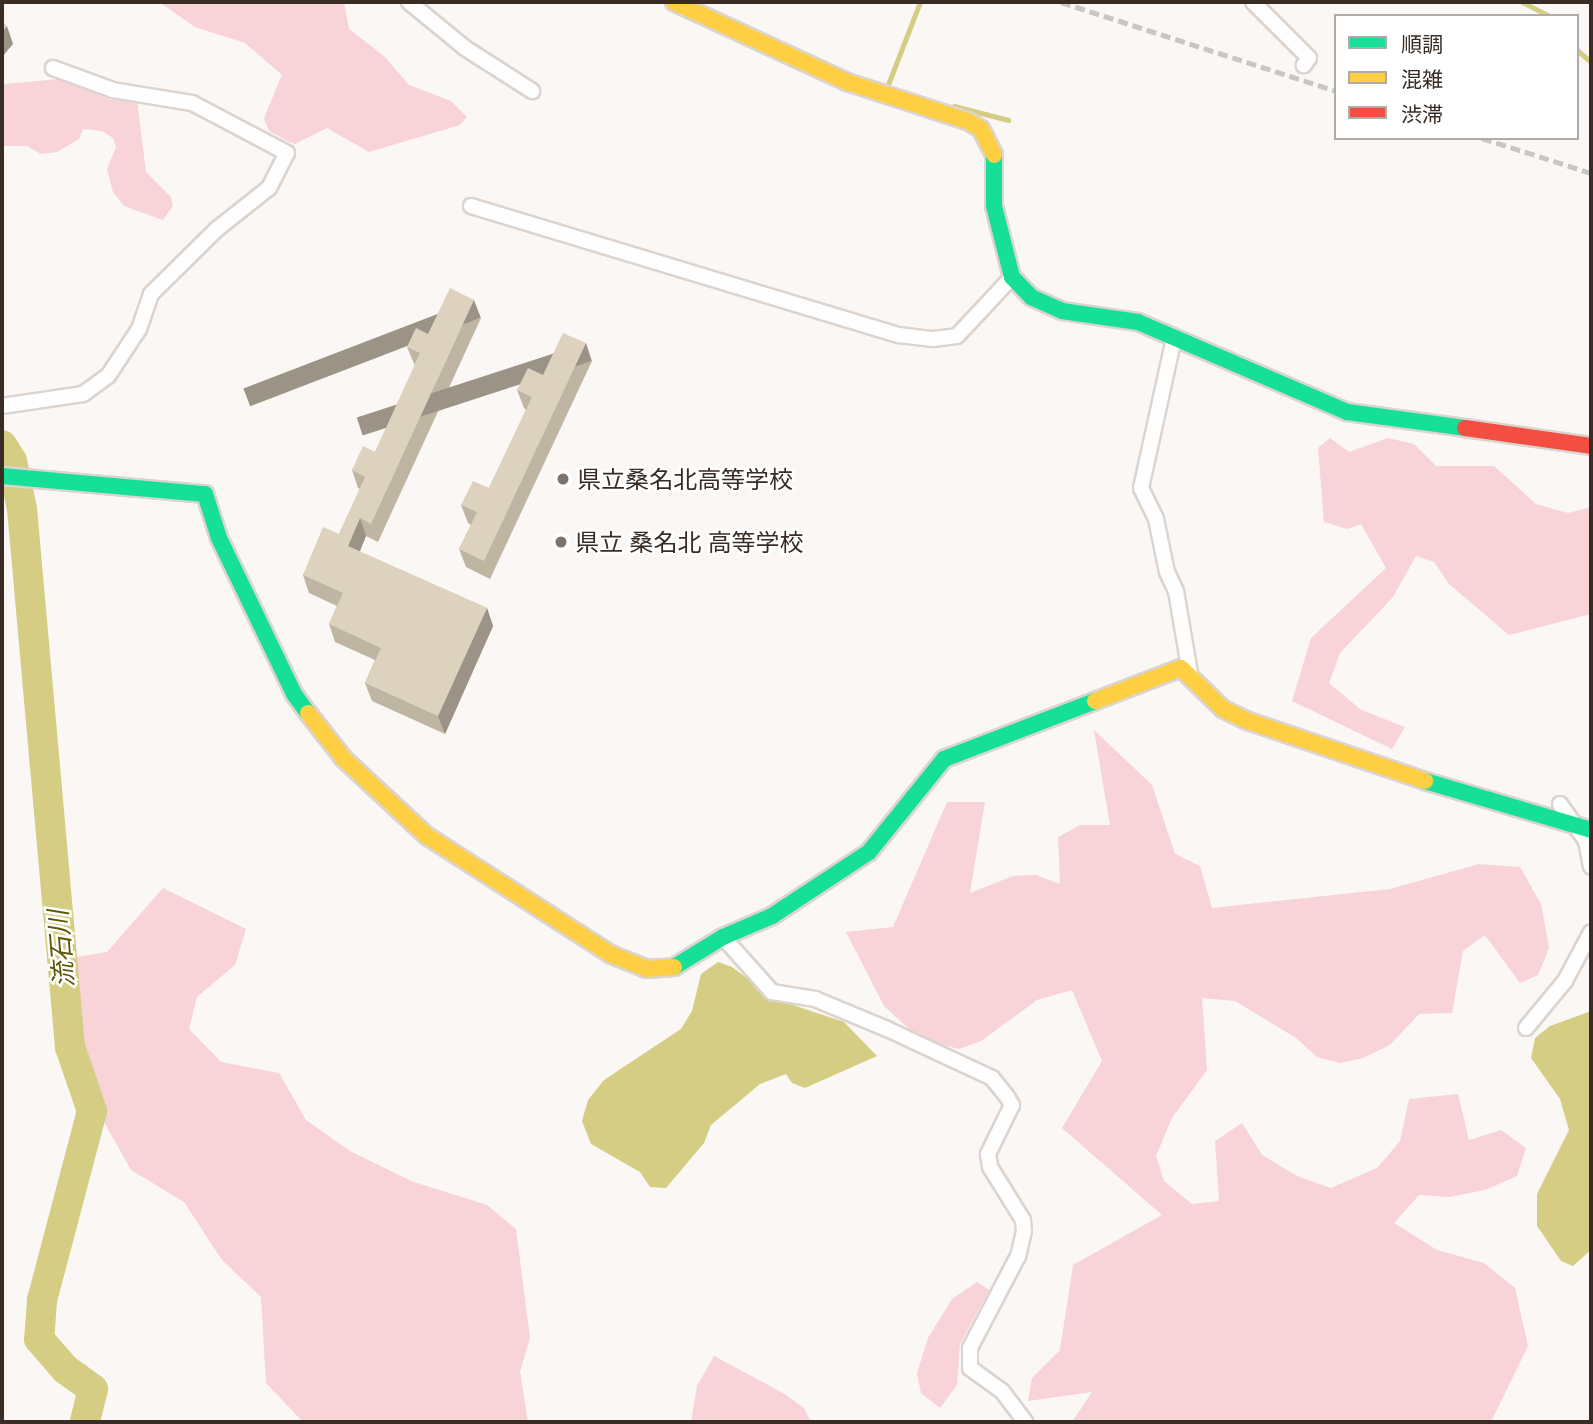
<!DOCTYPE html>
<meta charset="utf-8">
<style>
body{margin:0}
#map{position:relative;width:1593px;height:1424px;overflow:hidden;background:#faf7f5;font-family:"Open Sans","Noto Sans JP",sans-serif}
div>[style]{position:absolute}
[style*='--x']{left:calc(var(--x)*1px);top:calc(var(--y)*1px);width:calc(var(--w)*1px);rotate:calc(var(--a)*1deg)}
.forest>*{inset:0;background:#f8d3d8}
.water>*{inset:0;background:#d4cd83}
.stream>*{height:5px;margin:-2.5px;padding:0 2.5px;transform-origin:2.5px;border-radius:2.5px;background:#d4cd83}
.river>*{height:30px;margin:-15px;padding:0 15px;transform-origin:15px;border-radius:15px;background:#d4cd83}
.roads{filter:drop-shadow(2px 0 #dbd4cf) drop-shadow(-2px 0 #dbd4cf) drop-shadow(0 2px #dbd4cf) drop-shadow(0 -2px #dbd4cf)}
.street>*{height:14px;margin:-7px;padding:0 7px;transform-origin:7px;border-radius:7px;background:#fefefe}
.fast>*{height:16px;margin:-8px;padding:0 8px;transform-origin:8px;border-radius:8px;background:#16e098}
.slow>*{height:16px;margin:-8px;padding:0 8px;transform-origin:8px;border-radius:8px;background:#ffcf43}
.jam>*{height:16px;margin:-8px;padding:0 8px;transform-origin:8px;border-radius:8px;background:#f24e42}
.rail>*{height:5px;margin-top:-2.5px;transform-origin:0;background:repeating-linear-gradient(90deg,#c9c7c5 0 10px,transparent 0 15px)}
.wall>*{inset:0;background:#beb5a3}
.shaded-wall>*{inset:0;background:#9b9385;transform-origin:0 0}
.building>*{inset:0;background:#ddd2be}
.dots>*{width:19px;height:19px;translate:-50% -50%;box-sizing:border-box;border:4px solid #fff;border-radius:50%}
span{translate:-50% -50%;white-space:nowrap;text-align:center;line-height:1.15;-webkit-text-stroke:5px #fff;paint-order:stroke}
.poi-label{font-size:24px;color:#382c24}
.left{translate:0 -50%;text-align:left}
.water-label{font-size:26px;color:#5e5805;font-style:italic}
.frame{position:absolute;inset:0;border:4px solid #382c24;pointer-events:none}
.legend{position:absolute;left:1334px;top:14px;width:245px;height:126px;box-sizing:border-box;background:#fff;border:2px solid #afaba7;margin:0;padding:9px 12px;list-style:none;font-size:21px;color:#382c24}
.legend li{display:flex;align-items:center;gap:14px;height:35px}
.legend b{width:35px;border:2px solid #afaba7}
</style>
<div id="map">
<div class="forest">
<div style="clip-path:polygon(159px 2px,344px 2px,349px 29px,384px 56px,409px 85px,451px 101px,467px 117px,460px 125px,369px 152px,327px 128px,295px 144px,289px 142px,269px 131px,264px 118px,282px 75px,245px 43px,195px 27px)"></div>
<div style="clip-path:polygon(2px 78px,5px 84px,59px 79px,111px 100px,130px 96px,137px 100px,146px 172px,171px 197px,173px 206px,163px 220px,124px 206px,113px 192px,107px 169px,116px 147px,113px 138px,102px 131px,83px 129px,79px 139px,57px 152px,41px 154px,27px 146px,2px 146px)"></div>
<div style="clip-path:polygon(1330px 438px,1349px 452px,1388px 438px,1414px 444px,1436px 466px,1494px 466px,1536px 504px,1568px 513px,1591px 507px,1591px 614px,1509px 635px,1449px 584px,1434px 562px,1416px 556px,1393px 597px,1340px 653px,1329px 683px,1361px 710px,1405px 727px,1392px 749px,1292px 701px,1311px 638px,1386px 568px,1361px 524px,1347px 529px,1324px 522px,1318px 448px)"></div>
<div style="clip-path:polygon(1094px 730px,1152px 785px,1175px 854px,1200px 866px,1212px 908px,1390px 889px,1479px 864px,1520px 867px,1541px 904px,1549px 948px,1538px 975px,1520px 983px,1485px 935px,1463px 951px,1452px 1013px,1419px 1014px,1390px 1045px,1363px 1058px,1340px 1063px,1317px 1057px,1296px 1038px,1235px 1001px,1202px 998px,1207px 1070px,1172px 1118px,1156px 1156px,1164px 1181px,1192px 1204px,1219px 1201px,1215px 1141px,1242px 1123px,1262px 1155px,1297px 1176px,1331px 1188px,1377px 1168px,1400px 1141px,1409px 1099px,1458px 1094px,1469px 1140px,1501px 1130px,1526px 1148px,1517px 1176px,1485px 1190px,1449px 1197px,1419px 1195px,1394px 1223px,1437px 1250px,1484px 1263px,1515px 1288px,1528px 1346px,1491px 1422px,1072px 1422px,1092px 1392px,1028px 1401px,1032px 1378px,1060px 1350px,1073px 1265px,1162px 1215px,1062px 1128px,1102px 1061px,1072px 990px,1037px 1000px,981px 1041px,959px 1049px,920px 1039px,884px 1006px,846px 932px,893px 927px,947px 802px,985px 802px,970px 893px,1013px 876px,1036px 875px,1060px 884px,1058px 837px,1080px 825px,1110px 825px)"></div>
<div style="clip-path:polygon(163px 888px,246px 929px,235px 965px,197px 997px,189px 1029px,221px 1062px,279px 1073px,306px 1120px,350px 1151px,411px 1181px,487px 1205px,516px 1229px,530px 1338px,520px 1372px,528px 1422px,303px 1422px,266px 1383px,261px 1297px,222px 1260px,184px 1202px,131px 1170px,98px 1111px,74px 1044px,70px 979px,76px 957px,107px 952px)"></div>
<div style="clip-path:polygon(977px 1282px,989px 1290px,960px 1344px,957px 1385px,940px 1408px,921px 1393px,917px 1373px,928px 1338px,952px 1299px)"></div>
<div style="clip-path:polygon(714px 1356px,783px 1393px,804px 1408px,811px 1422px,691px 1422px,697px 1386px)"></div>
</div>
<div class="water">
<div style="clip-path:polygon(718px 962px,732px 967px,775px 999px,844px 1022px,877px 1056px,805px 1088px,792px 1083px,786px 1074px,760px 1084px,711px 1125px,704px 1143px,666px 1188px,650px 1187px,640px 1172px,591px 1144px,582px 1121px,588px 1100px,604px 1080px,681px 1029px,692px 1011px,701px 974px)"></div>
<div style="clip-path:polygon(1591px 1011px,1591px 1250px,1573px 1266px,1561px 1261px,1537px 1226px,1537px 1194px,1569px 1130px,1560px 1099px,1531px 1058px,1535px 1038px,1550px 1026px)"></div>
</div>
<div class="stream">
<div style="--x:1522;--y:2;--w:30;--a:27"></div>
<div style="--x:1577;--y:50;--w:18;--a:41"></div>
<div style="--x:887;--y:87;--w:91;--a:-68.8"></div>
<div style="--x:954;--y:106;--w:56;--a:14.5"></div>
</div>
<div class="river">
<div style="--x:2;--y:445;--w:19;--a:58"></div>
<div style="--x:12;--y:461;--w:49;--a:78.2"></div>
<div style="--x:22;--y:509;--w:540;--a:84.9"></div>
<div style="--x:70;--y:1047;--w:68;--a:71"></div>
<div style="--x:92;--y:1111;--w:196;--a:104.8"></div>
<div style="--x:42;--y:1300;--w:39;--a:94"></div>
<div style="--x:39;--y:1339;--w:40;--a:49"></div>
<div style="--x:65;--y:1369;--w:34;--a:36"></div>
<div style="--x:93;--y:1389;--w:34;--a:104"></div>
</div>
<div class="roads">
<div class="street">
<div style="--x:409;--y:2;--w:72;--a:39.4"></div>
<div style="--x:465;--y:48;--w:80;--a:32.7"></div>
<div style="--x:1253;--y:2;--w:79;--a:45"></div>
<div style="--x:1309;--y:58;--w:9;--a:126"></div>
<div style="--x:471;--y:206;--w:447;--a:16.8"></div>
<div style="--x:899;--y:335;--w:34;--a:7"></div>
<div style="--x:933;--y:339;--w:24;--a:-7"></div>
<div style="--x:957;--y:336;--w:81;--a:-47"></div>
<div style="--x:1174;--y:338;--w:154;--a:102.4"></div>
<div style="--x:1141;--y:488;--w:34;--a:64"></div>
<div style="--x:1156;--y:519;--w:54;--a:78.3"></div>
<div style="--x:1167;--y:572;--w:21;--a:65"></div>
<div style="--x:1176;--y:591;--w:83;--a:80.3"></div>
<div style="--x:2;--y:406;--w:82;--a:-8.4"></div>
<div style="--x:83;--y:394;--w:31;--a:-36"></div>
<div style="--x:108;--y:376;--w:56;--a:-56.6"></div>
<div style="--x:139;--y:329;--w:37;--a:-71"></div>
<div style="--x:151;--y:294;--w:93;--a:-44.6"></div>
<div style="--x:217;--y:229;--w:66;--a:-38.3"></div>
<div style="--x:269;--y:188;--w:39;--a:-63"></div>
<div style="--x:287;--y:153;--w:107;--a:-152.2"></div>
<div style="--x:192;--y:103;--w:80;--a:-170.7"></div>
<div style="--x:113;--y:90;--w:64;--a:-159.9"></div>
<div style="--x:1560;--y:804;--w:45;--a:54.9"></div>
<div style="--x:1586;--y:841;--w:26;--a:79"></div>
<div style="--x:723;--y:937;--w:74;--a:48.3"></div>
<div style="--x:772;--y:992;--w:44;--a:9.2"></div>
<div style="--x:815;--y:999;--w:78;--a:22.6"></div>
<div style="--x:887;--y:1029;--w:116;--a:25"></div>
<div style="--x:992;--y:1078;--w:22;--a:51"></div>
<div style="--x:1006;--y:1095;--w:12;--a:59"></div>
<div style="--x:1012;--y:1105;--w:55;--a:116.1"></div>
<div style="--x:988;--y:1154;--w:13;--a:81"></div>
<div style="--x:990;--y:1167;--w:62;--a:58.1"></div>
<div style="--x:1023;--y:1220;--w:11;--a:85"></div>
<div style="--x:1024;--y:1231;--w:26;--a:103"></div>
<div style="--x:1018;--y:1256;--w:104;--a:117.6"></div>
<div style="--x:970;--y:1348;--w:20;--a:90"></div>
<div style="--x:970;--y:1368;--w:39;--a:36"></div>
<div style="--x:1002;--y:1391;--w:39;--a:53"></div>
<div style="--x:1526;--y:1028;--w:61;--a:-50.3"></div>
<div style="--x:1565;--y:981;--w:55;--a:-62"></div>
</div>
<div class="fast">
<div style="--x:994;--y:155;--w:51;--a:90"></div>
<div style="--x:994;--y:206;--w:73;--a:75.8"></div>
<div style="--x:1012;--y:277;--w:28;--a:46"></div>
<div style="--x:1031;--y:297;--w:34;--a:24"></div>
<div style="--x:1062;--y:311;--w:77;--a:8.2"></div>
<div style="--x:1138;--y:322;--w:228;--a:23.3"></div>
<div style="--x:1347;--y:412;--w:119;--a:7.7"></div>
<div style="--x:2;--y:476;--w:204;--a:5.1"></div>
<div style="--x:205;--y:494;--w:46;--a:72.3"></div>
<div style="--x:219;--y:538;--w:173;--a:64.3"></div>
<div style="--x:294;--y:694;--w:24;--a:54"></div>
<div style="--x:1425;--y:781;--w:173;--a:16.4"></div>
<div style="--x:674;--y:967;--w:57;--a:-31.5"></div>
<div style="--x:723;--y:937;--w:53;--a:-23.2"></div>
<div style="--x:772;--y:916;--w:116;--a:-33.4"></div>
<div style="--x:869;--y:852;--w:119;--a:-51.1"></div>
<div style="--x:944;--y:759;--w:162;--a:-21"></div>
</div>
<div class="slow">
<div style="--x:674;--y:2;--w:191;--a:24.8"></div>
<div style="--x:847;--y:82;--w:127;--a:17.9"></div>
<div style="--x:968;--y:121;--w:15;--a:32"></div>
<div style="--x:981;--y:129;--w:29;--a:63"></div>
<div style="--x:1095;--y:701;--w:92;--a:-21"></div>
<div style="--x:1181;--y:668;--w:59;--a:44.3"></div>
<div style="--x:1223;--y:709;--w:28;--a:26"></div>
<div style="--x:1248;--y:721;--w:187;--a:18.7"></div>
<div style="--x:308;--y:713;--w:58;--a:52"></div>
<div style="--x:344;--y:759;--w:113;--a:42.9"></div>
<div style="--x:427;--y:836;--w:218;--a:32.8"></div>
<div style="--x:610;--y:954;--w:40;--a:22"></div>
<div style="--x:647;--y:969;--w:27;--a:-4"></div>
</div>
<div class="jam">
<div style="--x:1465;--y:428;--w:127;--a:8.1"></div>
</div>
</div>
<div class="rail">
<div style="--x:1061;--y:2;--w:289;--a:17.9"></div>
<div style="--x:1482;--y:138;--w:114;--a:17.8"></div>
</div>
<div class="wall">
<div style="clip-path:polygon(481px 318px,378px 542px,366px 536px,360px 552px,487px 608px,493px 626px,445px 734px,372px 701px,365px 683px,375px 660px,335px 642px,329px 624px,337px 606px,309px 593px,303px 575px,339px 534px,360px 489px,358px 488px,352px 470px,375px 452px,415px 366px,407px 347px,428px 334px)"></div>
<div style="clip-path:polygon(592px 361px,490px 579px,466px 567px,459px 549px,471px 525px,468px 523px,461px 505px,489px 488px,526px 410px,524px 408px,517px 390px,543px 375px)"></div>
</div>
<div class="shaded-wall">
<div style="clip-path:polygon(7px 26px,13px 44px,2px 57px,2px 32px)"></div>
<div style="left:474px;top:300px;width:19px;height:247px;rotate:69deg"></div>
<div style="left:586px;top:343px;width:19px;height:241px;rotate:72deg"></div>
<div style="clip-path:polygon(360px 518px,366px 536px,354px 564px,348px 546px)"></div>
<div style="clip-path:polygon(487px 608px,493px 626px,445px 734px,438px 716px)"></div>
</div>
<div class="building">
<div style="clip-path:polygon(2px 21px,7px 26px,2px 32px)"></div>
<div style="clip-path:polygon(450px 288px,474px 300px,371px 524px,360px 518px,348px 546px,487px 608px,438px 716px,365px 683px,381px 648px,329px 624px,343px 593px,303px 575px,323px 527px,339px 534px,365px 477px,352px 470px,363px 446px,375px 452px,420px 353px,407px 347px,416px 328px,428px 334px)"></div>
<div style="clip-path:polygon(563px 333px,586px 343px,484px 561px,459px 549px,477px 512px,461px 505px,473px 481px,489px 488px,532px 397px,517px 390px,528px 368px,543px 375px)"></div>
</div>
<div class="dots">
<div style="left:563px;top:479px;background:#7c736d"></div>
<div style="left:561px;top:542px;background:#7c736d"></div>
</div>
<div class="poi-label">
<span class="left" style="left:577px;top:479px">県立桑名北高等学校</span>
<span class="left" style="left:575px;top:542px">県立 桑名北 高等学校</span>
</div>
<div class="water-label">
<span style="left:61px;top:949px;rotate:-95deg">流石川</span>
</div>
<div class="frame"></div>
<ul class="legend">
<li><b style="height:9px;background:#16e098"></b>順調</li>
<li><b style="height:9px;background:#ffcf43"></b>混雑</li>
<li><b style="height:9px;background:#f24e42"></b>渋滞</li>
</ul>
</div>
